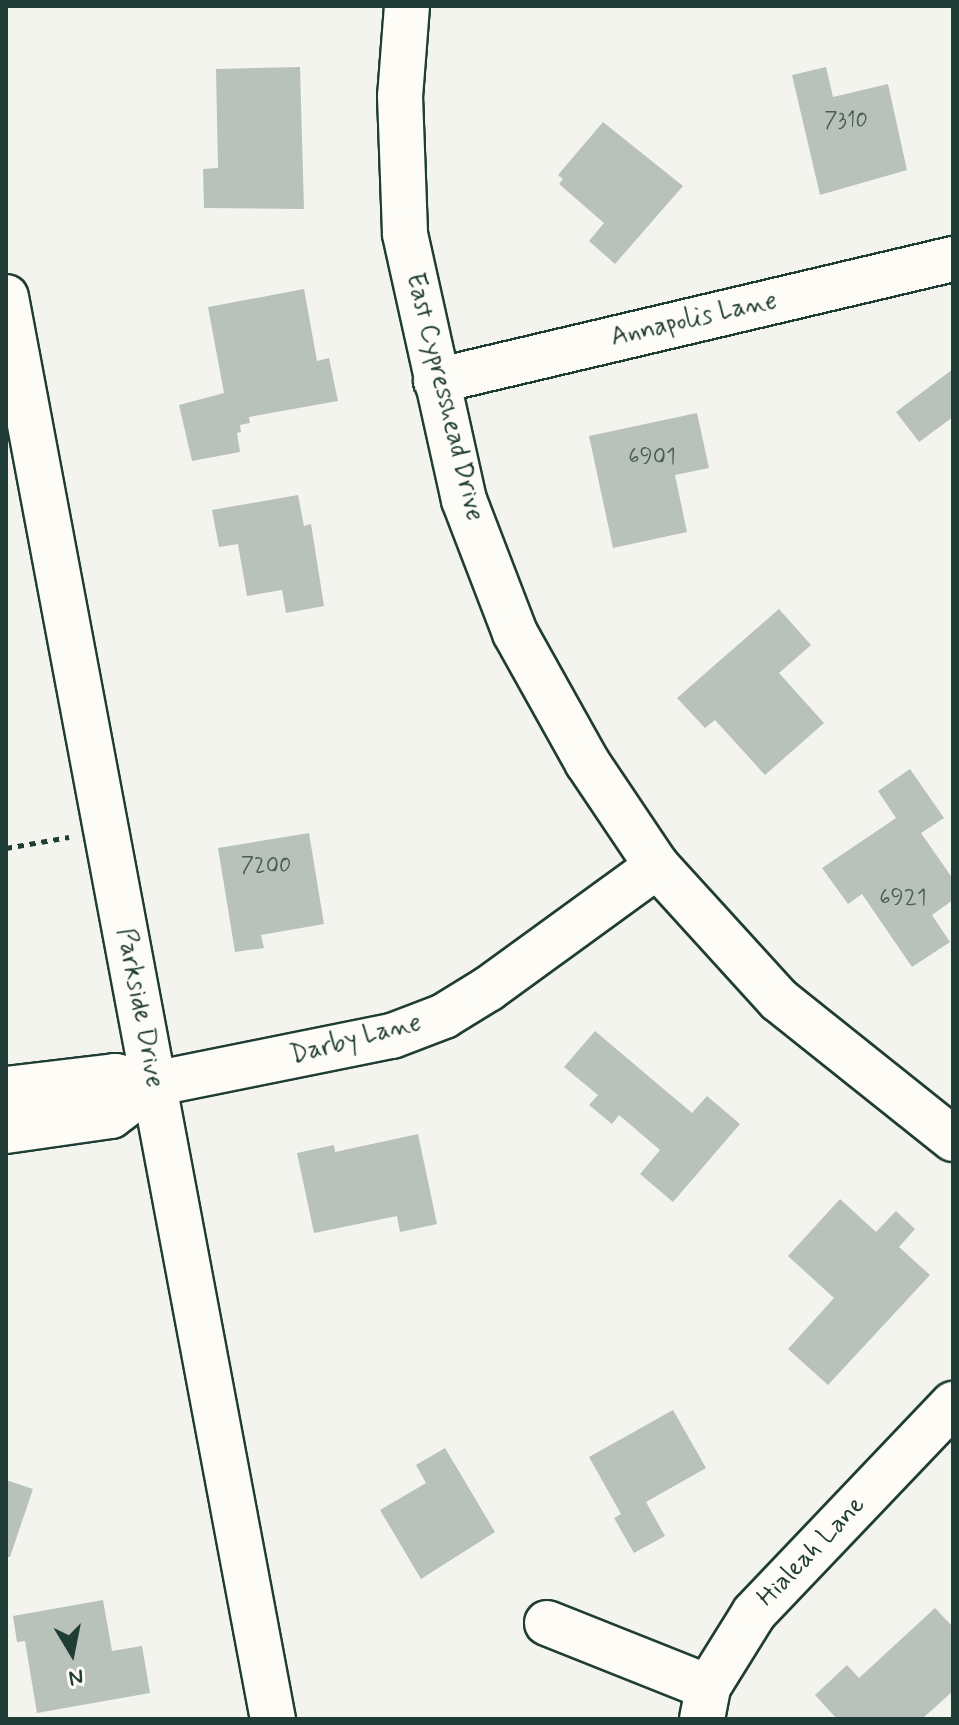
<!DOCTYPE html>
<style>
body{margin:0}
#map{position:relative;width:959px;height:1725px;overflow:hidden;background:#f4f4ef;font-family:Mynerve,sans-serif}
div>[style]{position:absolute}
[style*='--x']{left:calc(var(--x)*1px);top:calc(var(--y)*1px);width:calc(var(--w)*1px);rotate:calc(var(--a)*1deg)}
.building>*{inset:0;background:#b9c1bb}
.path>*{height:5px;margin-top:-2.5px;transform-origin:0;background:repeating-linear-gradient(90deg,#1f3d34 0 6px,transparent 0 12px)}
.roads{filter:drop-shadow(2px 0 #1f3d34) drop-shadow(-2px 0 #1f3d34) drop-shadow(0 2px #1f3d34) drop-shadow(0 -2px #1f3d34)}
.minor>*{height:44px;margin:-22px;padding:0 22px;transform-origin:22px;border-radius:22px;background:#fdfcf7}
span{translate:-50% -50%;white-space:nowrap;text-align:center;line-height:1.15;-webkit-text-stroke:6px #fdfcf7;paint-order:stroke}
.number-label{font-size:22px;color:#465e56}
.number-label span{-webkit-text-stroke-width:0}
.street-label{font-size:26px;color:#1f3d34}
.frame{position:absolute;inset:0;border:8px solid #1f3d34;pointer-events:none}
.north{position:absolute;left:32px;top:1613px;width:80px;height:80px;-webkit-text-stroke:6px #fdfcf7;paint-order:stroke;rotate:170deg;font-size:22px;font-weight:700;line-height:32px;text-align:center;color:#1f3d34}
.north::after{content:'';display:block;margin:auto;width:28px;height:36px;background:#1f3d34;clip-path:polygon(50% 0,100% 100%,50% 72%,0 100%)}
</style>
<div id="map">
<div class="building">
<div style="clip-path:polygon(300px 67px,304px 209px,204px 208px,203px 169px,218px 168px,216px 69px)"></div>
<div style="clip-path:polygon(826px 67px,833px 97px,888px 84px,907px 170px,820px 195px,792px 75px)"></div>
<div style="clip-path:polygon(603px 122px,683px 186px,615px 264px,589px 241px,604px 223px,559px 184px,563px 179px,558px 175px)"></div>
<div style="clip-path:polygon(304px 289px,317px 361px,329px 358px,338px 401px,249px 417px,250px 423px,240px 425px,241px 432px,237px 433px,240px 452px,192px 461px,179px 405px,224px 393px,208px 307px)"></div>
<div style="clip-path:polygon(953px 369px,953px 417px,919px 442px,896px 412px)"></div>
<div style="clip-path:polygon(697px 413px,709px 468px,675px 475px,687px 532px,613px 548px,589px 436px)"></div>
<div style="clip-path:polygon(298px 495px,304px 526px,311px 524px,324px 606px,286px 613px,282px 590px,247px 596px,238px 544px,219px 547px,212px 510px)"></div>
<div style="clip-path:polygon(779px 609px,811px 645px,779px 673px,824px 723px,765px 775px,715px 720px,705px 728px,677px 698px)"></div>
<div style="clip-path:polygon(910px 769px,944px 818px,921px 833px,953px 879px,953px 900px,932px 915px,950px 942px,912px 967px,862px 894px,848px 904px,822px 868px,896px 818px,878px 791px)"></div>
<div style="clip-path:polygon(309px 833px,324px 924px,261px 935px,264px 948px,235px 952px,218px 848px)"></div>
<div style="clip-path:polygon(595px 1031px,692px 1113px,707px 1096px,740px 1124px,673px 1202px,640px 1174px,660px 1150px,619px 1115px,612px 1124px,589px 1105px,598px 1095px,564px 1067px)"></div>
<div style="clip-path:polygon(418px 1134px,437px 1224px,400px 1232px,397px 1216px,314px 1233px,297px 1153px,334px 1145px,335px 1152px)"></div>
<div style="clip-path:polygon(840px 1199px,876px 1232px,896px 1211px,915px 1229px,899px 1247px,930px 1275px,828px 1385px,788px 1349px,834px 1298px,788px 1256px)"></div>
<div style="clip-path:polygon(673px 1410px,706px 1468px,646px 1502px,665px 1536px,634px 1553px,614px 1518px,621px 1514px,589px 1457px)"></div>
<div style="clip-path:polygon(445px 1448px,495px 1532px,421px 1579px,380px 1510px,426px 1483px,416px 1465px)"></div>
<div style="clip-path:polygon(6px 1480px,33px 1489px,10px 1557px,6px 1557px)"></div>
<div style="clip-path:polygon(103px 1600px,112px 1651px,142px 1646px,150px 1693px,37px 1713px,25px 1641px,17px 1642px,13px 1616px)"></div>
<div style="clip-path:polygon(935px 1608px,953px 1627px,953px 1691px,922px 1719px,837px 1719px,815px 1695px,847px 1665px,859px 1678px)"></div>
</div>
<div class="path">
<div style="--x:6;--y:848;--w:64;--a:-9.9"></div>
</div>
<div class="roads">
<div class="minor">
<div style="--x:407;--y:6;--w:90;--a:94.4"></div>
<div style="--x:400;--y:96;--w:138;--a:87.9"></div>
<div style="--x:405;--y:234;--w:272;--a:77.5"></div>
<div style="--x:464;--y:500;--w:142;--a:69"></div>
<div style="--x:515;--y:633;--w:148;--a:60.8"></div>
<div style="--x:587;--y:762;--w:125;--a:56.1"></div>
<div style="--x:657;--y:866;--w:181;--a:47.7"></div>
<div style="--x:779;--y:1000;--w:223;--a:38.6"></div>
<div style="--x:6;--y:297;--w:1447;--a:79.37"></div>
<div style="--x:436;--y:381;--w:531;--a:-13.28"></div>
<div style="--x:6;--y:1089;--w:110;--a:-6.8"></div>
<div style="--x:115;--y:1076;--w:39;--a:12"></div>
<div style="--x:153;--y:1084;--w:244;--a:-11.4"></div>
<div style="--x:392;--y:1036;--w:56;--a:-21"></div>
<div style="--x:444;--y:1016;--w:52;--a:-31.5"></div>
<div style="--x:488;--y:989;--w:209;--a:-36"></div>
<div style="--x:6;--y:1131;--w:106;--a:-8.1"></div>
<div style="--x:111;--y:1116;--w:53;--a:-37.3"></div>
<div style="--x:547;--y:1623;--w:173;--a:21.7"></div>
<div style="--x:702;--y:1719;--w:33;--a:-79"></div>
<div style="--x:708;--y:1687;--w:87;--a:-58.1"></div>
<div style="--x:754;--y:1613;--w:289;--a:-46.4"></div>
</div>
</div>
<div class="number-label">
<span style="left:846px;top:122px">7310</span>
<span style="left:652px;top:458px">6901</span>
<span style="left:266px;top:867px">7200</span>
<span style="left:903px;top:899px">6921</span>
</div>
<div class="street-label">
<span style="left:694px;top:320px;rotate:-13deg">Annapolis Lane</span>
<span style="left:444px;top:397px;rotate:76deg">East Cypresshead Drive</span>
<span style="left:139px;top:1008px;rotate:79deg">Parkside Drive</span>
<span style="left:356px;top:1040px;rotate:-15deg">Darby Lane</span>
<span style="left:812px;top:1552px;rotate:-46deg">Hialeah Lane</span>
</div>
<div class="frame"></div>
<div class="north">N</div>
</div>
